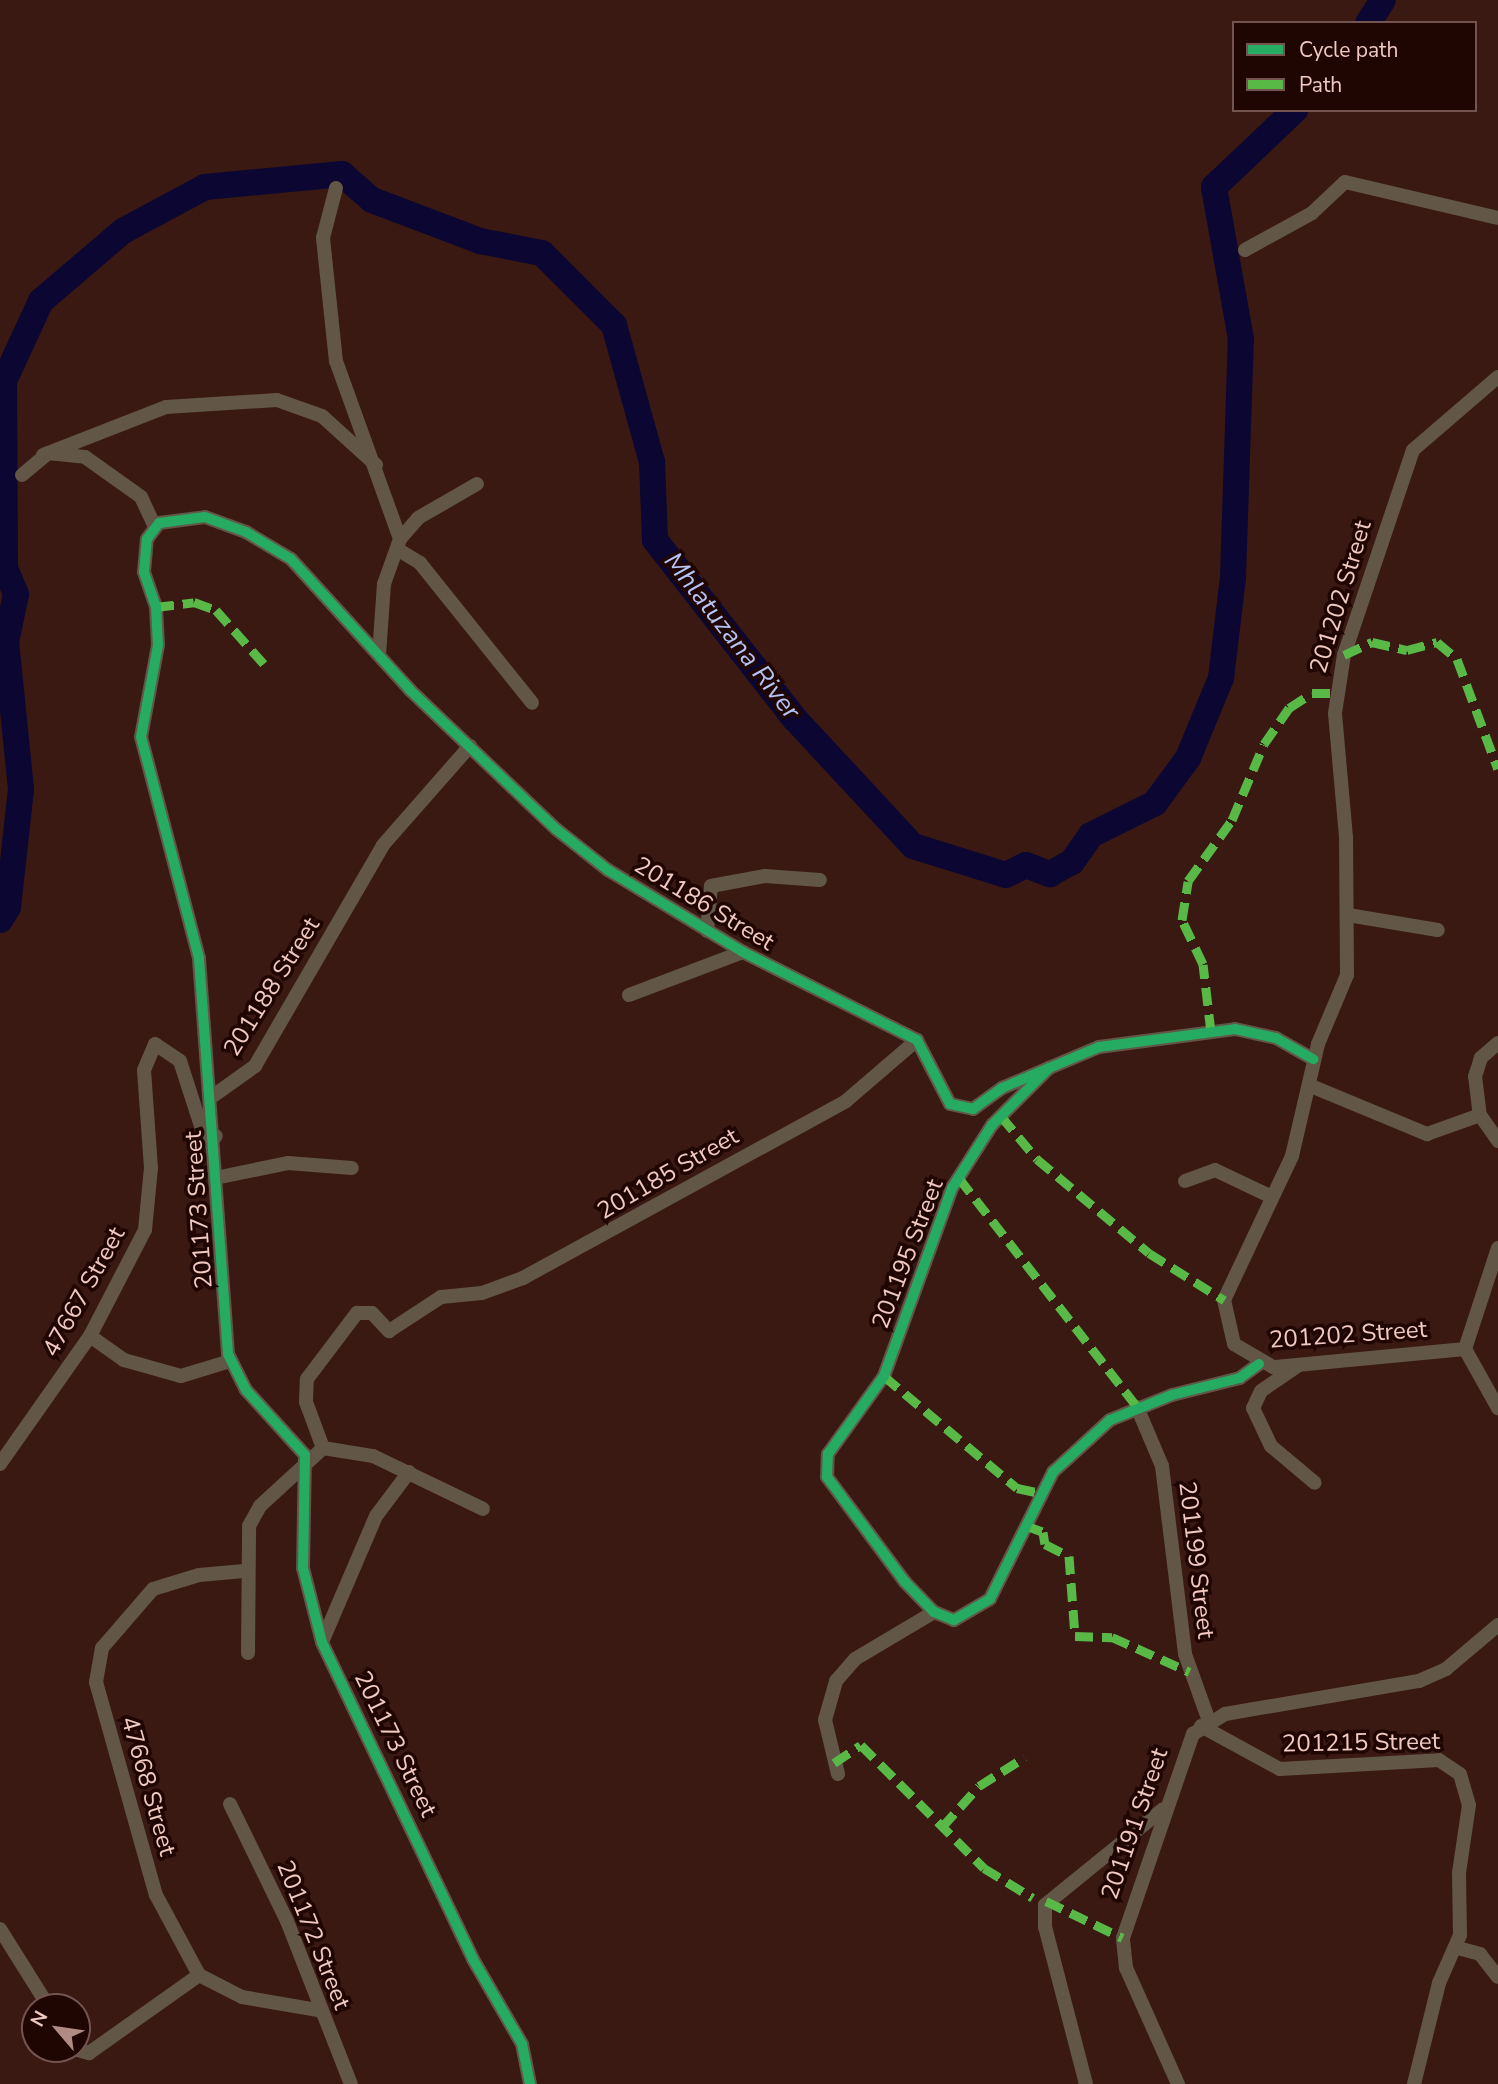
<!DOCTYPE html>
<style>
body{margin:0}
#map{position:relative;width:1498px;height:2084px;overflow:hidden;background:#3a1913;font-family:"Nunito Sans",sans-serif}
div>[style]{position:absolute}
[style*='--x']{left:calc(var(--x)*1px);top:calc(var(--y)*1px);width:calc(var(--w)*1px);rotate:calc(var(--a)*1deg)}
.river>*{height:26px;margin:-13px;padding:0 13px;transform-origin:13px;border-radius:13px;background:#0b0632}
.minor>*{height:14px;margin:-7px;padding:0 7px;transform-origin:7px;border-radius:7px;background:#625646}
.quiet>*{height:9px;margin-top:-4.5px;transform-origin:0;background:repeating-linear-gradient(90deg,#58b947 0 18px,transparent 0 27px)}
.cycleway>*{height:10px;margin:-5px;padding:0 5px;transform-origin:5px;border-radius:5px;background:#26ab63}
span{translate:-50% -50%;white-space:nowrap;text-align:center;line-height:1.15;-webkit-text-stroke:7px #1f0603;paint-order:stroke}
.street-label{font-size:24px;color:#f0c9c0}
.water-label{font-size:26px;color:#b5c3f6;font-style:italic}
.legend{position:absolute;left:1232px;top:21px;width:245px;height:91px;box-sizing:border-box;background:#1f0603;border:2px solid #73544f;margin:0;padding:9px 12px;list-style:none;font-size:21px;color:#f0c9c0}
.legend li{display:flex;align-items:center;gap:14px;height:35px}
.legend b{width:35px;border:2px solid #73544f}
.north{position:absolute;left:21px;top:1993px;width:70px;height:70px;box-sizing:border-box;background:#1f0603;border:2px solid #73544f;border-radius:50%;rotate:299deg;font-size:19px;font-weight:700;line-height:28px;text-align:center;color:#f0c9c0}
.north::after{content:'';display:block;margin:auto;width:24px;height:32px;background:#b08b83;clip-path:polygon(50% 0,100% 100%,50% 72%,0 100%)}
</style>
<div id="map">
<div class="river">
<div style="--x:1368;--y:23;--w:27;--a:-57"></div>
<div style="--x:0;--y:920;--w:15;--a:-58"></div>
<div style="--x:8;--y:907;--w:119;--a:-83.7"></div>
<div style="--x:21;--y:789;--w:148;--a:-95.8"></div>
<div style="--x:6;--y:642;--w:49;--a:-78.2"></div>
<div style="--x:16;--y:594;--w:28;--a:-113"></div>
<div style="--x:5;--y:568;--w:187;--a:-90.3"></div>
<div style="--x:4;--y:381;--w:88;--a:-65.2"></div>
<div style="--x:41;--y:301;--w:108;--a:-40.5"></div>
<div style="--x:123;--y:231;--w:93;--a:-28.2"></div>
<div style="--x:205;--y:187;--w:138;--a:-5.4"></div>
<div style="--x:342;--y:174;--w:40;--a:41"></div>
<div style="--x:372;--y:200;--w:116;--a:20.8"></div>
<div style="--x:480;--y:241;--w:63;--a:11"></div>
<div style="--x:542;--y:253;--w:102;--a:45"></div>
<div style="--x:614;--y:325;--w:142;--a:74.5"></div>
<div style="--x:652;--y:462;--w:78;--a:87.8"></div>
<div style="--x:655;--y:540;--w:227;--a:52"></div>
<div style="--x:795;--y:719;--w:173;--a:47.1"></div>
<div style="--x:913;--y:846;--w:97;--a:17.3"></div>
<div style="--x:1006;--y:875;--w:22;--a:-27"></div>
<div style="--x:1026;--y:865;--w:26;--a:21"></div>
<div style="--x:1050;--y:874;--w:25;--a:-29"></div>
<div style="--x:1072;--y:862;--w:33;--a:-55"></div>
<div style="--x:1091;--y:835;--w:72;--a:-26.6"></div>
<div style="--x:1155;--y:803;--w:56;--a:-53.7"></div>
<div style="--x:1188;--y:758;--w:87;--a:-67.6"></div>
<div style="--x:1221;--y:678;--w:102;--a:-83.2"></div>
<div style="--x:1233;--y:577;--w:238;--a:-88.1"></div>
<div style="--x:1241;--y:339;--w:154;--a:-100.1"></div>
<div style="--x:1214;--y:187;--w:112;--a:-43.5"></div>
</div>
<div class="minor">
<div style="--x:336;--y:188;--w:52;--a:104.6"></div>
<div style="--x:323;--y:238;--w:124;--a:84"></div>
<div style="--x:336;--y:361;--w:189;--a:70.2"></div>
<div style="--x:1245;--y:250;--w:77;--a:-28.9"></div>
<div style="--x:1312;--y:213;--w:45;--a:-43.2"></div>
<div style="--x:1345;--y:182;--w:157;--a:13.2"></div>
<div style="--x:43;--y:455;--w:132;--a:-21.3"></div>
<div style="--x:166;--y:407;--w:111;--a:-3.6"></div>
<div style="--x:277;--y:400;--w:48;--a:19.6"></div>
<div style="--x:322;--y:416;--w:73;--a:42.2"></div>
<div style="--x:22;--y:475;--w:34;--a:-40"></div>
<div style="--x:48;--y:453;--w:37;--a:6"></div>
<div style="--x:85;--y:457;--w:69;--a:35.5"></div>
<div style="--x:141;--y:497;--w:33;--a:65"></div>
<div style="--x:397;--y:549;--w:27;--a:31"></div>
<div style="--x:420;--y:563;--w:179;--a:51.3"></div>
<div style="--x:379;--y:655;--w:71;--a:-86"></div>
<div style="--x:384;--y:584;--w:48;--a:-70.4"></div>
<div style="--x:400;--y:539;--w:28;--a:-49"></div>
<div style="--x:418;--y:518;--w:68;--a:-30"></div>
<div style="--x:1348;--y:915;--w:91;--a:9.5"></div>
<div style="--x:707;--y:931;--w:45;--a:-84.9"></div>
<div style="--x:711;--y:886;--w:55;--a:-10.5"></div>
<div style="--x:765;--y:876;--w:55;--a:4.2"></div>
<div style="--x:629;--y:995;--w:122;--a:-20.7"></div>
<div style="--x:1498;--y:1043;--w:23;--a:139"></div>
<div style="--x:1481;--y:1058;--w:19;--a:108"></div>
<div style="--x:1475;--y:1076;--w:39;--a:83"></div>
<div style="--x:1480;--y:1115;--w:32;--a:55"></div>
<div style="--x:1311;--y:1086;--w:126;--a:22.5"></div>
<div style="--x:1427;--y:1134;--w:56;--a:-19.7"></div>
<div style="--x:213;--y:1096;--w:52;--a:-35.5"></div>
<div style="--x:255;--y:1066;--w:255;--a:-59.9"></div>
<div style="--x:383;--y:845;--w:132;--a:-48.7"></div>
<div style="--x:220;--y:1177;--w:69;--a:-11.6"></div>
<div style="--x:288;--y:1163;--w:64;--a:4.5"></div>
<div style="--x:1185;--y:1181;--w:32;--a:-20"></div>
<div style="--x:1215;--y:1170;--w:61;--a:25.3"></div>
<div style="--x:1498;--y:1248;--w:106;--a:108.1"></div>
<div style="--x:1465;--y:1349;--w:68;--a:60.8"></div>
<div style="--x:90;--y:1336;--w:42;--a:35.2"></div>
<div style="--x:124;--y:1360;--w:59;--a:15.7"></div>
<div style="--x:181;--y:1376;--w:51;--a:-17"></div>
<div style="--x:1465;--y:1349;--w:193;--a:174.6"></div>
<div style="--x:1273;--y:1367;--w:45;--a:-149.5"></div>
<div style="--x:1234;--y:1344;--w:45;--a:-102.8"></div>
<div style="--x:1224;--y:1300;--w:159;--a:-64.7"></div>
<div style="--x:1292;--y:1156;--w:115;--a:-76.9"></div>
<div style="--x:1318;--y:1044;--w:75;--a:-67.2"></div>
<div style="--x:1347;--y:975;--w:138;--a:-90.4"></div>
<div style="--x:1346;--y:837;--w:124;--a:-95.1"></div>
<div style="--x:1335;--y:713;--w:59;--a:-81.2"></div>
<div style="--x:1344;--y:655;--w:216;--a:-71.4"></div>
<div style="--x:1413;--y:450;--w:112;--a:-40.7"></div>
<div style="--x:1259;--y:1364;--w:24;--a:144"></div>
<div style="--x:1240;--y:1378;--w:70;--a:166"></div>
<div style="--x:1172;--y:1395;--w:67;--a:158"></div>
<div style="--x:1110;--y:1420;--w:77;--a:137.6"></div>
<div style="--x:1053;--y:1472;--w:142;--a:116.4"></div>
<div style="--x:990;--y:1599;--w:42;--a:149.7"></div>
<div style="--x:954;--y:1620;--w:22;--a:-158"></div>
<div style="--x:934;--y:1612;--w:42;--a:-134"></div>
<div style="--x:905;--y:1582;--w:131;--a:-126.6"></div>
<div style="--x:827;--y:1477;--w:23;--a:-88"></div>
<div style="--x:828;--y:1454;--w:96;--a:-54.3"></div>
<div style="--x:884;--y:1376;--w:200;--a:-70.1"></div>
<div style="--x:952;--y:1188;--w:75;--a:-57.6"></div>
<div style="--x:992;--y:1125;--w:81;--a:-45"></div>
<div style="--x:1049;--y:1068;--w:54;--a:-22.8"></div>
<div style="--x:1099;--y:1047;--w:137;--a:-7.5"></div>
<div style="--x:1235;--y:1029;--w:42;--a:12.4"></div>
<div style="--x:1276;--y:1038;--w:43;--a:29.6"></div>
<div style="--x:1296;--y:1367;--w:42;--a:145.6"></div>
<div style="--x:1261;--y:1391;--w:19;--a:115"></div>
<div style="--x:1253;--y:1408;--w:42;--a:64.7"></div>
<div style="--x:1271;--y:1446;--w:57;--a:40.1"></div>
<div style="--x:1137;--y:1407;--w:64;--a:67"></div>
<div style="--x:1162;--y:1466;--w:189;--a:83"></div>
<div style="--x:1185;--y:1654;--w:71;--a:70.3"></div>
<div style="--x:323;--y:1448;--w:49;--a:-110.3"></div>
<div style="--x:306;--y:1402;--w:23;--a:-88"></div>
<div style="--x:307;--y:1379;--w:83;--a:-52.9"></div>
<div style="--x:357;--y:1313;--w:15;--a:0"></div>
<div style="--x:372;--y:1313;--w:25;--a:47"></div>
<div style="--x:389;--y:1331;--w:62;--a:-33.2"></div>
<div style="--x:441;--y:1297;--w:41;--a:-5.6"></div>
<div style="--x:482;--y:1293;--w:44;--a:-20.1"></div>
<div style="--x:523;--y:1278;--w:368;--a:-28.7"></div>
<div style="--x:846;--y:1101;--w:94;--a:-40.7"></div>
<div style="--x:0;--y:1464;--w:156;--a:-54.9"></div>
<div style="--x:90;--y:1336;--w:119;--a:-62.6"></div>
<div style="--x:145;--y:1230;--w:62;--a:-84.5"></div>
<div style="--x:151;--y:1168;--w:98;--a:-94.1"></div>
<div style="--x:144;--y:1070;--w:28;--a:-67"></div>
<div style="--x:155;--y:1044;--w:30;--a:34"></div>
<div style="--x:180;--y:1061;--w:71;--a:72.1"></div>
<div style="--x:202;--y:1129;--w:15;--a:62"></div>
<div style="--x:209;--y:1142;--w:9;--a:-41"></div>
<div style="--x:244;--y:1571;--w:45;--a:174.9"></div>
<div style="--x:199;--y:1575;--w:48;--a:163.1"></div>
<div style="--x:153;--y:1589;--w:78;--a:130.8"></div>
<div style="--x:102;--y:1648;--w:35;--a:100"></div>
<div style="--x:96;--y:1682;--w:221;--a:74.3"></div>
<div style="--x:156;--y:1895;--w:91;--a:61.7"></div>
<div style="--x:199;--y:1975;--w:48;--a:27.1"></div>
<div style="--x:242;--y:1997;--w:76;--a:9.8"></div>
<div style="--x:322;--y:1642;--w:137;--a:-66.8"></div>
<div style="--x:376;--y:1516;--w:55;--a:-53.1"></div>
<div style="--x:248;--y:1653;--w:127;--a:-89.5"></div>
<div style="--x:249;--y:1526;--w:23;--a:-61"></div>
<div style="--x:260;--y:1506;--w:86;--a:-42.6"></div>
<div style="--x:323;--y:1448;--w:51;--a:9.1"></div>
<div style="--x:373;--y:1456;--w:122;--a:25.7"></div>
<div style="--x:1201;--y:1726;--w:90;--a:28.6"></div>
<div style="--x:1280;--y:1769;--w:159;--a:-3.2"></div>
<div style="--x:1439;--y:1760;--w:25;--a:34"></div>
<div style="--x:1460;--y:1774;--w:32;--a:74"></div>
<div style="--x:1469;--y:1805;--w:69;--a:98.4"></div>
<div style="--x:1459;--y:1873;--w:62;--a:89.1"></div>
<div style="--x:1460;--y:1935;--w:52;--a:113.6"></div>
<div style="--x:1439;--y:1983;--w:104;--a:103.9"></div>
<div style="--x:838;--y:1774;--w:56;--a:-103.5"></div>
<div style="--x:825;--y:1720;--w:41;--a:-74.2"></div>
<div style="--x:836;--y:1681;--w:29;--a:-49"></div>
<div style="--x:855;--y:1659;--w:92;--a:-30.7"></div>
<div style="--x:230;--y:1804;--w:130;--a:64"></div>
<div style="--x:287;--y:1921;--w:175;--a:68.6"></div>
<div style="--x:0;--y:1929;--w:92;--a:57.9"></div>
<div style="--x:1458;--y:1948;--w:23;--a:15"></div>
<div style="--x:1480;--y:1954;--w:29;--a:52"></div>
<div style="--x:74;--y:2049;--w:16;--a:15"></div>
<div style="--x:89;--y:2053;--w:135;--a:-35.3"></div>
<div style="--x:530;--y:2084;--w:41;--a:-101.3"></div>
<div style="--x:522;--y:2044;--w:98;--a:-120"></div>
<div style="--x:473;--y:1959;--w:351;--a:-115.5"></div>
<div style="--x:322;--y:1642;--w:76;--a:-104.4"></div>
<div style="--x:303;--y:1568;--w:113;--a:-89"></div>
<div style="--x:305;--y:1455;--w:88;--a:-132.2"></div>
<div style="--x:246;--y:1390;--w:40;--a:-116.6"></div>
<div style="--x:228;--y:1354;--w:397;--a:-94.2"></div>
<div style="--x:199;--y:958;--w:228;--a:-104.7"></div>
<div style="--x:141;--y:737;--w:94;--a:-79.5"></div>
<div style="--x:158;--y:645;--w:38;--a:-93"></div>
<div style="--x:156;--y:607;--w:37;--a:-109"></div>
<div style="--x:144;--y:572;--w:33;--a:-85"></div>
<div style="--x:147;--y:539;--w:20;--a:-53"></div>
<div style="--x:159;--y:523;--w:46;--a:-7.4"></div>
<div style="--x:205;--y:517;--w:44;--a:20.1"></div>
<div style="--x:246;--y:532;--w:52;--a:31"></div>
<div style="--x:291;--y:559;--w:177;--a:47.7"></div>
<div style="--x:410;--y:690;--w:202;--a:43.6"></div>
<div style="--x:556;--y:829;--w:66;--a:38.3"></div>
<div style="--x:608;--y:870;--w:158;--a:31.3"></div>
<div style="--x:743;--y:952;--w:195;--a:26.8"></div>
<div style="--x:917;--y:1040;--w:72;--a:62.7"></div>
<div style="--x:950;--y:1104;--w:24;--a:12"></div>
<div style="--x:973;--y:1109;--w:36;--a:-36"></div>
<div style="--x:1002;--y:1088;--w:51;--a:-23.1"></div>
<div style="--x:1086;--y:2084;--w:162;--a:-104.6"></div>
<div style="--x:1045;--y:1927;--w:22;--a:-90"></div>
<div style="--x:1045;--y:1905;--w:152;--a:-39.1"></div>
<div style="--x:1178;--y:2084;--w:127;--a:-114.1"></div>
<div style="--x:1126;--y:1968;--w:30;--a:-96"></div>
<div style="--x:1123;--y:1938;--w:216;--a:-71.1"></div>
<div style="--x:1193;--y:1734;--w:38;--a:-32"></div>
<div style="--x:1225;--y:1714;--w:197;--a:-9.7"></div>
<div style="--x:1419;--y:1681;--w:30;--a:-24"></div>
<div style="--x:1446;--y:1669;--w:68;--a:-40.2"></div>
</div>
<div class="quiet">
<div style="--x:156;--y:607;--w:38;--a:-7"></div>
<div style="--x:194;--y:602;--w:23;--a:20"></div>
<div style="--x:216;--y:610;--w:72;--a:48.4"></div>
<div style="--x:1344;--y:655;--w:31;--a:-25"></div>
<div style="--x:1372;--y:642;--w:36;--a:13"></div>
<div style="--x:1407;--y:650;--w:31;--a:-15"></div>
<div style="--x:1437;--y:642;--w:26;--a:40"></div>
<div style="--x:1457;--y:659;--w:117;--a:69.6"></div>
<div style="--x:1211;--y:1032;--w:68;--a:-96.7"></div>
<div style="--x:1203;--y:964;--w:49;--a:-115.5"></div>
<div style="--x:1182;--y:920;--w:39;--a:-81"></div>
<div style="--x:1188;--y:881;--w:75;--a:-54.2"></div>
<div style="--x:1232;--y:820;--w:82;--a:-67.2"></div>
<div style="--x:1264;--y:744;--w:44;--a:-55.2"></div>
<div style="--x:1289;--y:708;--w:27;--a:-33"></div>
<div style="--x:1312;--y:693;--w:25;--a:0"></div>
<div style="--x:1001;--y:1116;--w:56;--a:50.1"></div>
<div style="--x:1037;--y:1159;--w:146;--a:40"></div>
<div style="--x:1149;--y:1253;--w:89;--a:32.1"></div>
<div style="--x:959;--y:1178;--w:290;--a:52.1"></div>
<div style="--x:884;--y:1376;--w:174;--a:40.1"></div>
<div style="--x:1017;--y:1488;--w:24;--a:12"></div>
<div style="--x:1025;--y:1525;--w:19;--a:21"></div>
<div style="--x:1043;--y:1532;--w:12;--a:81"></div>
<div style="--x:1045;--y:1544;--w:27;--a:27"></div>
<div style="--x:1069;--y:1556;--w:80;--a:85.7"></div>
<div style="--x:1075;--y:1636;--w:37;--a:2"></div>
<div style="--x:1112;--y:1637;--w:85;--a:24.2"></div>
<div style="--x:834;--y:1763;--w:32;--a:-34"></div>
<div style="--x:861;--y:1745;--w:174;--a:45"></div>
<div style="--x:984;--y:1868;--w:57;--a:31.5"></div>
<div style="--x:942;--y:1827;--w:55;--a:-47.9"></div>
<div style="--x:979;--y:1786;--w:54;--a:-32.2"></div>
<div style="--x:1046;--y:1901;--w:85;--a:25.7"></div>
</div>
<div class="cycleway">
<div style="--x:1259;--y:1364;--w:24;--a:144"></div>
<div style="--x:1240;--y:1378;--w:70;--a:166"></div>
<div style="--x:1172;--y:1395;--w:67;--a:158"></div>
<div style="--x:1110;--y:1420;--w:77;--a:137.6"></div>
<div style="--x:1053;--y:1472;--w:142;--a:116.4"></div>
<div style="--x:990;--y:1599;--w:42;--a:149.7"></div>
<div style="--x:954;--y:1620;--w:22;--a:-158"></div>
<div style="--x:934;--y:1612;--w:42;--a:-134"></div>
<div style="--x:905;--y:1582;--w:131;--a:-126.6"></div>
<div style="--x:827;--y:1477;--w:23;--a:-88"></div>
<div style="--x:828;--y:1454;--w:96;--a:-54.3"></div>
<div style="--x:884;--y:1376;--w:200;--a:-70.1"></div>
<div style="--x:952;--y:1188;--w:75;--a:-57.6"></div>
<div style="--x:992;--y:1125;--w:81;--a:-45"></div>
<div style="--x:1049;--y:1068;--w:54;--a:-22.8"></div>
<div style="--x:1099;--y:1047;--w:137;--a:-7.5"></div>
<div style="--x:1235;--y:1029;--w:42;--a:12.4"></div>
<div style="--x:1276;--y:1038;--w:43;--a:29.6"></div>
<div style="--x:530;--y:2084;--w:41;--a:-101.3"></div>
<div style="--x:522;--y:2044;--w:98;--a:-120"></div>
<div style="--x:473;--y:1959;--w:351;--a:-115.5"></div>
<div style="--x:322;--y:1642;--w:76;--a:-104.4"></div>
<div style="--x:303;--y:1568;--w:113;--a:-89"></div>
<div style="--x:305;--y:1455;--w:88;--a:-132.2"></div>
<div style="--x:246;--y:1390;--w:40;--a:-116.6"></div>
<div style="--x:228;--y:1354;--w:397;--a:-94.2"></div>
<div style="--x:199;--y:958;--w:228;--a:-104.7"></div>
<div style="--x:141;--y:737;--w:94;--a:-79.5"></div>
<div style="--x:158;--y:645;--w:38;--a:-93"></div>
<div style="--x:156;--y:607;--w:37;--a:-109"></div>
<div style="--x:144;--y:572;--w:33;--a:-85"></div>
<div style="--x:147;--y:539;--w:20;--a:-53"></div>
<div style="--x:159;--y:523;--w:46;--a:-7.4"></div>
<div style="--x:205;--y:517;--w:44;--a:20.1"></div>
<div style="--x:246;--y:532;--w:52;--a:31"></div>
<div style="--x:291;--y:559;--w:177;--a:47.7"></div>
<div style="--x:410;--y:690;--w:202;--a:43.6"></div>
<div style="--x:556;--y:829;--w:66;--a:38.3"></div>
<div style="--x:608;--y:870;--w:158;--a:31.3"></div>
<div style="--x:743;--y:952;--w:195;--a:26.8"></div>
<div style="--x:917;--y:1040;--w:72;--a:62.7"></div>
<div style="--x:950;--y:1104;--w:24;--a:12"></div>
<div style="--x:973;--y:1109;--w:36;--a:-36"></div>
<div style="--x:1002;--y:1088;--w:51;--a:-23.1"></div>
</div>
<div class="street-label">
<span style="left:1341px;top:597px;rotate:-73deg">201202 Street</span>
<span style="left:704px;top:904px;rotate:31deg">201186 Street</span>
<span style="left:272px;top:987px;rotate:-58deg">201188 Street</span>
<span style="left:668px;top:1174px;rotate:-30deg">201185 Street</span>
<span style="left:199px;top:1210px;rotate:-94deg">201173 Street</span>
<span style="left:908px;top:1254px;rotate:-69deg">201195 Street</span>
<span style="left:84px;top:1292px;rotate:-61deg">47667 Street</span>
<span style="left:1348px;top:1335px;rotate:-4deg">201202 Street</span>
<span style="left:1196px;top:1560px;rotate:83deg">201199 Street</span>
<span style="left:1361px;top:1743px;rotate:-1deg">201215 Street</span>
<span style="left:395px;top:1744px;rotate:64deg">201173 Street</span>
<span style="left:148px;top:1786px;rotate:74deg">47668 Street</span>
<span style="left:1135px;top:1824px;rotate:-71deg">201191 Street</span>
<span style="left:313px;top:1935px;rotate:68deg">201172 Street</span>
</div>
<div class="water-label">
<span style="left:732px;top:636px;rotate:52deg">Mhlatuzana River</span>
</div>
<ul class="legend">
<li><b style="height:9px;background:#26ab63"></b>Cycle path</li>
<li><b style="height:9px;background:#58b947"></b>Path</li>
</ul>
<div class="north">N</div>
</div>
